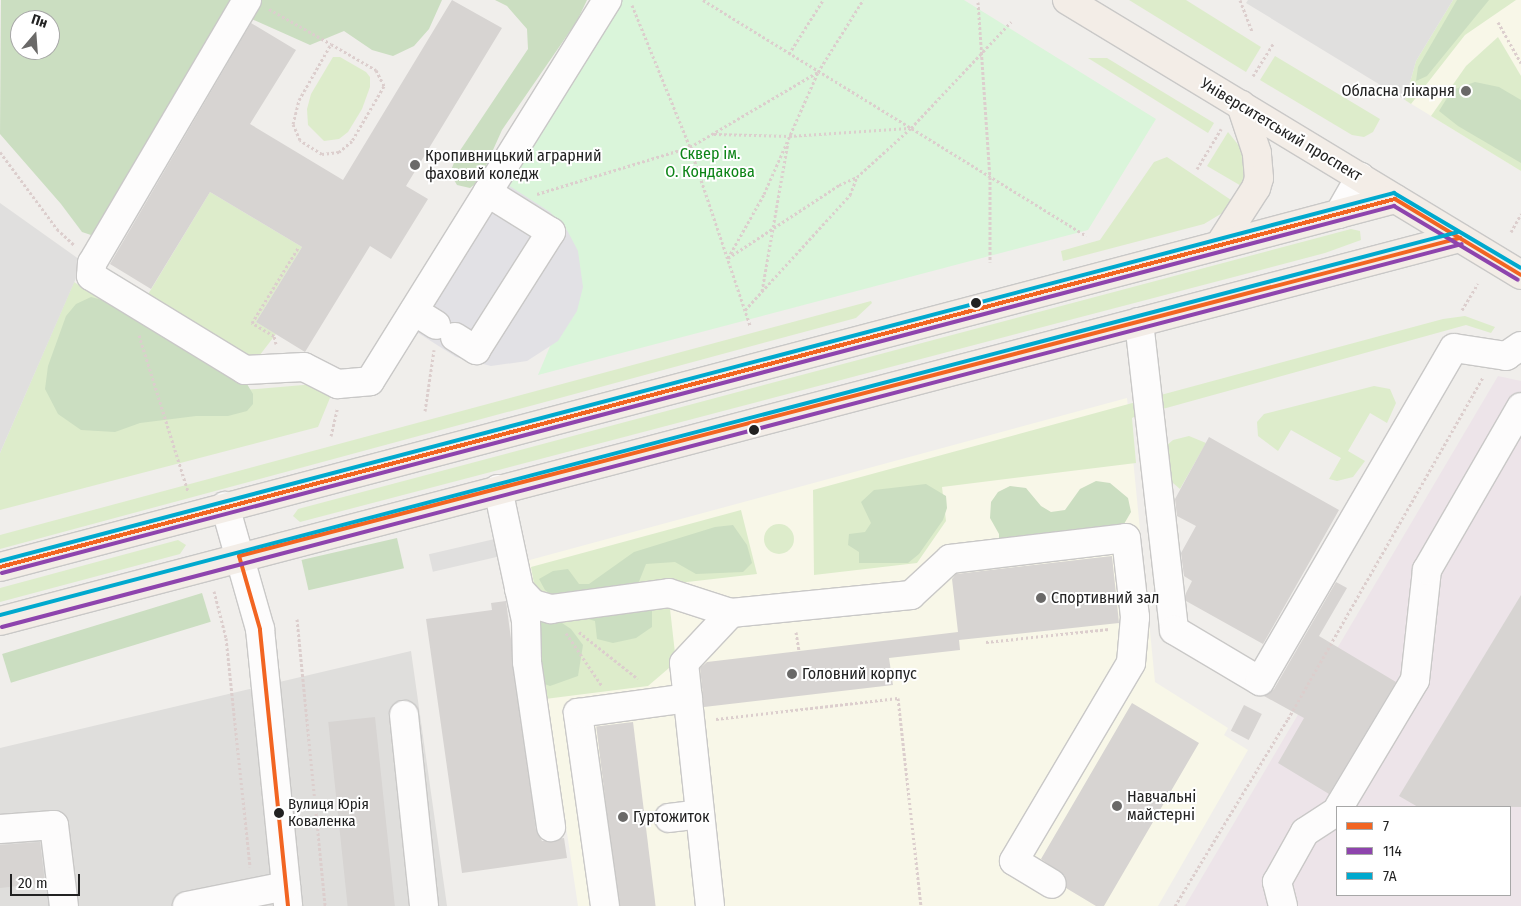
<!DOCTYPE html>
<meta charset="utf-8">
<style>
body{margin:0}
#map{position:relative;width:1521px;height:906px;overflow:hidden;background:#f0eeeb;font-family:"Fira Sans Condensed",sans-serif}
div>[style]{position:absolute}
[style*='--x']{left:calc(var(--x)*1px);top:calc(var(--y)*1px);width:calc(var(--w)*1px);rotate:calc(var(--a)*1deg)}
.residential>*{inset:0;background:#dfdedc}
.industrial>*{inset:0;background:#ede4e9}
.education>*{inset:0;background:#f8f7e8}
.grass>*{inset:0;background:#ddeccb}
.round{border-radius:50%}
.forest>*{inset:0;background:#cbdec1;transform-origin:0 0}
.park>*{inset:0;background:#daf5da}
.parking>*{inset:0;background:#e0dfde;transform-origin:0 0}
.plaza>*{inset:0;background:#e2e1e5}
.building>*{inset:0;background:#d7d4d2;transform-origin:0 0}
.path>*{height:3px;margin-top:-1.5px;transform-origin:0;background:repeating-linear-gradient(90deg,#dccecd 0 2.5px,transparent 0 5px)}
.roads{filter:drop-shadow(1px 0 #c9c8c7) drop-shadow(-1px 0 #c9c8c7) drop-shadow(0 1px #c9c8c7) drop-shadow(0 -1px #c9c8c7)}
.minor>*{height:28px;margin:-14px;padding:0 14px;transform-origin:14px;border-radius:14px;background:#fdfcfc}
.major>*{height:28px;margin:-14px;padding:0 14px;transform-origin:14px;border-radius:14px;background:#f3ede7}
.bus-1>*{height:4px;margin:-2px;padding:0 2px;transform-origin:2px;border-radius:2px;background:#f26522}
.bus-2>*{height:4px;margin:-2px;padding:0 2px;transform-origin:2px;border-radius:2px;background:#8e44ad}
.bus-3>*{height:4px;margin:-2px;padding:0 2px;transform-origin:2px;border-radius:2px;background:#00a9ce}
.dots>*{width:14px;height:14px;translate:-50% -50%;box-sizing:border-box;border:2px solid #fff;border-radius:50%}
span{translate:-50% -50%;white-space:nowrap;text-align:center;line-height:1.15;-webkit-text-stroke:4px #fff;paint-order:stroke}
.bus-label{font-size:15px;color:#222}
.left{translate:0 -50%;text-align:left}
.poi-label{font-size:16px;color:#222}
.right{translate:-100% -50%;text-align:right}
.street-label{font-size:16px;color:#222}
.park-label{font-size:16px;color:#0c8416}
.legend{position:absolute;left:1336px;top:806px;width:175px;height:90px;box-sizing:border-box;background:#fff;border:1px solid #a7a7a7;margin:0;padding:6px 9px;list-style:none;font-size:15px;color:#222}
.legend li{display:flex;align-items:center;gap:10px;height:25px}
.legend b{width:25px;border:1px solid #a7a7a7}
.north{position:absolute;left:10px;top:10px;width:50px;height:50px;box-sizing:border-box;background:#fff;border:1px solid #a7a7a7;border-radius:50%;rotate:18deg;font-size:14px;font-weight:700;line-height:20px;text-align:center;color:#222}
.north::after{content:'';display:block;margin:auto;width:18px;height:22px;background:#6a6968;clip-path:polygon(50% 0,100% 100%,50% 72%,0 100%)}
.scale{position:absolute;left:10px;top:874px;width:70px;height:22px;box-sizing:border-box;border:2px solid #222;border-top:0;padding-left:6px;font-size:15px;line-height:18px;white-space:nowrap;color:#222;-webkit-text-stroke:4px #fff;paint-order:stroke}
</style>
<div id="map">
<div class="residential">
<div style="clip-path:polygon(411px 651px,447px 906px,0 906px,0 748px)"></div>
</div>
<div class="industrial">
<div style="clip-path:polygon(evenodd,1498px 376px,1521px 381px,1521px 906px,1185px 906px,1498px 376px,1337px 807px,1510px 807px,1510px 895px,1337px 895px,1337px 807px)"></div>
</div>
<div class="education">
<div style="clip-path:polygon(1465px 0,1521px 0,1521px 171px,1405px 100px)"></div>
<div style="clip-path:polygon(1127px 398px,1155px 682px,1228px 728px,1224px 735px,1248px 750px,1158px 906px,578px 906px,526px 561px)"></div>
</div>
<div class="grass">
<div style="clip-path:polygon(1129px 0,1186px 0,1261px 47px,1246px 72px)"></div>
<div style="clip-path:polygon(1453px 0,1516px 0,1465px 35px,1411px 104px,1405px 100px,1416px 61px)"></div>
<div style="clip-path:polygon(1498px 37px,1521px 76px,1521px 171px,1431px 116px,1466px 66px)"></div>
<div style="clip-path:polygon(1275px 56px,1380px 119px,1373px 132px,1364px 137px,1352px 135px,1260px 80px)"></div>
<div style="clip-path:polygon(333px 57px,340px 57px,366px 72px,370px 77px,370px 87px,362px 109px,348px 132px,339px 139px,324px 141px,308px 125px,307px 109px,311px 94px)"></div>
<div style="clip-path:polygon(1088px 58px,1107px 58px,1214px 123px,1208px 133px)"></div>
<div style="clip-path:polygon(1228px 132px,1244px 152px,1248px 175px,1243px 187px,1207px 166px)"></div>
<div style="clip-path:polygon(1167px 157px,1234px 202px,1229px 209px,1204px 224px,1063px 261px,1061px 251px,1100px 240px,1154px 162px)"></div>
<div style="clip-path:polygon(210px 192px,302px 247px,256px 322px,276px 334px,256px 360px,144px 301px)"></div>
<div style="clip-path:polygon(1351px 229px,1360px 231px,1361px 240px,1325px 253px,300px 522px,293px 516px,298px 509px)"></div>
<div style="clip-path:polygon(74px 282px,244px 390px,315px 384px,332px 393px,318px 427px,0 510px,0 453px)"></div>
<div style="clip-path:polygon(871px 301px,872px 303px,856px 318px,0 549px,0 535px)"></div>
<div style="clip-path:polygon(1465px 316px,1495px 327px,1491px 333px,1466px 325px,1159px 410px,1157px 396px,1443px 319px)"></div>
<div style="clip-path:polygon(1374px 386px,1390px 389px,1396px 403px,1387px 423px,1370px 413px,1348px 451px,1365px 461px,1353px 477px,1337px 481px,1329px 479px,1341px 458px,1291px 430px,1278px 451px,1258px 436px,1257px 422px,1264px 414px)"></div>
<div style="clip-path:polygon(1136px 402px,1136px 416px,1132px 418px,1136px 463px,942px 487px,946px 521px,917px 563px,814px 575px,813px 490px)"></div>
<div style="clip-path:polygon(1189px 436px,1206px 443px,1180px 489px,1166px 477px,1166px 446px,1173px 440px)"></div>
<div style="clip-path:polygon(741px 510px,757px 574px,547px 598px,534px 584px,531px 567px)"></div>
<div class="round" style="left:764px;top:524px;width:30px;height:30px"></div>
<div style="clip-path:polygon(178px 540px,186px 545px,180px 554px,0 602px,0 588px)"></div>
<div style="clip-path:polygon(669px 600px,676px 662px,648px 686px,545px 699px,534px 620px)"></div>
</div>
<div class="forest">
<div style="clip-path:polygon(evenodd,1px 0,442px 0,429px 29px,414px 46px,393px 56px,372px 50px,344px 31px,310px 45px,236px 12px,94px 236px,82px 232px,61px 204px,0 134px,1px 0,20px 20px,50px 20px,50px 50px,20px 50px,20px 20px)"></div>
<div style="clip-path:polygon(495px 0,587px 0,577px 21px,502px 130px,479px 181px,470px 188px,457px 185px,450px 173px,457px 155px,528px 49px,527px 29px,507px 6px)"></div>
<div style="clip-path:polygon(1457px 0,1489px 0,1427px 76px,1416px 81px,1418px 67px)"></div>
<div style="clip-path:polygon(1475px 82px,1499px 87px,1521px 100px,1521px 163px,1458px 126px,1439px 111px,1452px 90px)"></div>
<div style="clip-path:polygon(91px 297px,110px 302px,247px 384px,253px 394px,253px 404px,247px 411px,228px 416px,196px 416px,140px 423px,115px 432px,81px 430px,58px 414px,45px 389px,48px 366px,66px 316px,76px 304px)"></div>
<div style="clip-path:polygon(1096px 481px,1110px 483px,1128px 498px,1131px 512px,1124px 524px,1113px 525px,1104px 536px,999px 550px,999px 534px,990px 518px,991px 502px,998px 492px,1010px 486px,1026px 488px,1041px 506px,1051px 512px,1065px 510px,1080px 489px)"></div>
<div style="clip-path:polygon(926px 484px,946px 496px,947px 508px,943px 520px,919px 554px,908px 563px,859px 563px,859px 552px,848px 545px,849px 534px,865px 532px,871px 523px,861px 502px,874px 490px)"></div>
<div style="clip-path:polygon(733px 525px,747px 545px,752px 563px,743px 572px,696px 574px,675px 562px,646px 564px,638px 584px,652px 609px,652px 627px,636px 638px,613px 643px,597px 639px,595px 621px,581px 617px,545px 590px,539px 579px,553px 571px,568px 569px,579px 584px,589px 584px,634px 552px,715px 527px)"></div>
<div style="left:397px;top:538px;width:31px;height:98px;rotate:77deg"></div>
<div style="left:202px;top:593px;width:30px;height:209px;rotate:73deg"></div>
<div style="clip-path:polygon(534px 614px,550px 615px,571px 629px,583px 645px,578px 676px,550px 686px,539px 682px)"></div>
</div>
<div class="park">
<div style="clip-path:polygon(619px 0,964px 0,1156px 119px,1088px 230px,538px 375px,579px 277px,505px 183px)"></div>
</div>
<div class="parking">
<div style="clip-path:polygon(1248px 0,1453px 0,1416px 61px,1405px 100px,1246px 3px)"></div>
<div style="clip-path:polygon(0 203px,83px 262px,0 453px)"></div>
<div style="left:499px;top:538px;width:18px;height:72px;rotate:77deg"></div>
</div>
<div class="plaza">
<div style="clip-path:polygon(505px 183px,550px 212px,567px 230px,578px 251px,583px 287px,577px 311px,558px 341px,527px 361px,491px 366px,456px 357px,415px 331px)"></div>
</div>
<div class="building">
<div style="clip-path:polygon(452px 0,502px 28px,406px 186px,428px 199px,391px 259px,370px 246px,305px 352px,256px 322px,302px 247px,210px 192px,151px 289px,110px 264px,251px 23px,296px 50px,250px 124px,343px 180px)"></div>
<div style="clip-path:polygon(1209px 437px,1339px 510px,1263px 644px,1186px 601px,1186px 593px,1192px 581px,1184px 576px,1181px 553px,1196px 526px,1177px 516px,1175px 499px)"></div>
<div style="clip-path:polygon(1112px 556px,1119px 623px,959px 640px,960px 650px,889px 658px,893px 685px,704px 707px,700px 668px,707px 662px,958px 632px,952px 579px,956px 574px)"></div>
<div style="clip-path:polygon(1336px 582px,1347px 588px,1319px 636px,1396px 682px,1329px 794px,1278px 763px,1304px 718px,1264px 696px,1274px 689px)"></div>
<div style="clip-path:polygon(1521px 595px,1521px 807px,1418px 807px,1399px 796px)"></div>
<div style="clip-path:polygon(506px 601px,536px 829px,542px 841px,564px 838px,567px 858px,462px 873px,426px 619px,492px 610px,491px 603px)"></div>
<div style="clip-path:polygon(1132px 703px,1199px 743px,1104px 906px,1096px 906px,1066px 888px,1065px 876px,1041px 859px)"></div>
<div style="left:1244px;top:705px;width:20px;height:29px;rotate:27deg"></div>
<div style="left:375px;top:717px;width:190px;height:47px;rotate:84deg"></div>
<div style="left:633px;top:722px;width:186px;height:37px;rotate:83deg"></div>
<div style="clip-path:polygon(40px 842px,45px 883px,0 888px,0 845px)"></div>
</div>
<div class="path">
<div style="--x:703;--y:0;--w:450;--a:31.6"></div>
<div style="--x:1240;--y:0;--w:33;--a:69"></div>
<div style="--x:978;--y:2;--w:175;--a:86.1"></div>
<div style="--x:990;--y:177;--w:85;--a:90"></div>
<div style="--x:632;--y:5;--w:153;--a:67.8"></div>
<div style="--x:690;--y:147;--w:188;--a:71.4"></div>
<div style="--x:269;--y:9;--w:71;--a:29.4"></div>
<div style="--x:331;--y:44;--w:52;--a:30"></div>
<div style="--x:376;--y:70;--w:18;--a:63"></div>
<div style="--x:384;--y:86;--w:64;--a:120.2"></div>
<div style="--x:352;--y:141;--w:17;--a:140"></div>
<div style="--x:339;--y:152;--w:17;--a:173"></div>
<div style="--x:322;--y:154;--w:26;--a:-148"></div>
<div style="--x:300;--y:140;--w:17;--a:-114"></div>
<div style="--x:293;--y:124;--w:25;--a:-76"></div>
<div style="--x:299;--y:100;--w:64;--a:-60.3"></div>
<div style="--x:1498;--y:22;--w:47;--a:60.7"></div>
<div style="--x:789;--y:54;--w:64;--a:-57.8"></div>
<div style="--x:1253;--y:76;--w:38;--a:-58"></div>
<div style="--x:714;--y:134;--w:75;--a:1.5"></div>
<div style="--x:789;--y:136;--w:120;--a:-3.8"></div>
<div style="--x:0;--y:152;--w:96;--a:53.5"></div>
<div style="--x:57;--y:229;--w:23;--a:43"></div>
<div style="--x:1197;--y:169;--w:47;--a:-59"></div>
<div style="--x:537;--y:194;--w:160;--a:-17.1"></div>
<div style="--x:690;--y:147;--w:148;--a:-30.4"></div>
<div style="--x:1511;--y:232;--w:21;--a:-61"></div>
<div style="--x:728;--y:258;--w:73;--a:-60.6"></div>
<div style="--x:764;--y:194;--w:133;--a:-66.1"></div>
<div style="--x:818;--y:72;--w:85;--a:-58"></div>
<div style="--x:728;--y:258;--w:133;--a:-33.3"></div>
<div style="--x:839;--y:185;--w:20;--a:-24"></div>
<div style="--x:762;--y:291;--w:151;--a:-80.1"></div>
<div style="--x:745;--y:310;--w:156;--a:-47.6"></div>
<div style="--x:850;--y:195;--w:19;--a:-69"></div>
<div style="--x:857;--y:177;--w:73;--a:-42.2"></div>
<div style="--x:911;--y:128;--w:146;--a:-46.7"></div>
<div style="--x:1462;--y:310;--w:31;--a:-59"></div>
<div style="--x:139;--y:335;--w:164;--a:72.6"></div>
<div style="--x:276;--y:344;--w:8;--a:-104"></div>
<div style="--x:274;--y:336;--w:26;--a:-149"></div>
<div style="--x:252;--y:323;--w:88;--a:-58.5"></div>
<div style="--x:425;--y:411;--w:62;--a:-81.6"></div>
<div style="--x:331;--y:436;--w:28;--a:-77"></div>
<div style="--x:214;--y:591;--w:49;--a:75.7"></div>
<div style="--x:226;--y:638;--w:230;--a:84"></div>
<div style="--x:297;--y:619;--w:288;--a:84.4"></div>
<div style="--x:579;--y:632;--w:75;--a:38.5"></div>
<div style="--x:796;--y:632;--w:19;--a:81"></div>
<div style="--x:566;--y:633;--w:64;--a:55.8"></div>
<div style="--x:986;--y:642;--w:124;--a:-6"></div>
<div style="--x:716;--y:719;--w:183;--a:-6.6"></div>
<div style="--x:898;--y:698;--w:209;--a:83.7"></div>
<div style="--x:1175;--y:906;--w:218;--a:-58.9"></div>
<div style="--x:1288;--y:719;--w:394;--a:-60.3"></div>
</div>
<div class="roads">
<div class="minor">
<div style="--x:247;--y:0;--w:305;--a:120.5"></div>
<div style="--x:92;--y:263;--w:13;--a:94"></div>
<div style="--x:91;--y:276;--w:180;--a:31.4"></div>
<div style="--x:245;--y:370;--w:59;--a:-2.9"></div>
<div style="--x:304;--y:367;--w:38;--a:27"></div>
<div style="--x:338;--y:384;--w:32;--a:-5"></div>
<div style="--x:370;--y:381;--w:449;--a:-58.1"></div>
<div style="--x:1339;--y:214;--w:43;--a:-60.4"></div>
<div style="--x:414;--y:311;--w:26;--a:32"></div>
<div style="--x:1139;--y:322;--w:310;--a:83.5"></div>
<div style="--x:1174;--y:630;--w:100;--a:30.7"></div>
<div style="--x:1260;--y:681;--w:385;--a:-59.8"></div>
<div style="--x:1454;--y:348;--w:53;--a:8.7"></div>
<div style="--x:1506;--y:356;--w:18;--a:-34"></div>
<div style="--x:455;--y:337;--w:25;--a:32"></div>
<div style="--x:476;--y:350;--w:140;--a:-57.6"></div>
<div style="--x:551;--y:232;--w:75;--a:-148"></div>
<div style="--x:498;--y:489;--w:135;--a:78"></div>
<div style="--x:526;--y:621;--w:41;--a:88.6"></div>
<div style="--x:527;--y:662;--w:167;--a:81.7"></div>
<div style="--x:225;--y:506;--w:128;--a:74.1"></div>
<div style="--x:260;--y:629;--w:278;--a:84.2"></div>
<div style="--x:519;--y:589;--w:21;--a:47"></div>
<div style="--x:533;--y:604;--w:19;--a:16"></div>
<div style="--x:551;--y:609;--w:119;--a:-7.7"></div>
<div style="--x:669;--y:593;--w:65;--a:17.9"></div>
<div style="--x:731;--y:613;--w:181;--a:-5.7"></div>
<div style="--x:911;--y:595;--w:53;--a:-42.7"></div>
<div style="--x:950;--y:559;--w:177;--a:-6.8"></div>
<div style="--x:1126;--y:538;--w:80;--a:83.5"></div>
<div style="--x:1135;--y:617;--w:46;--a:95"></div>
<div style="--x:1131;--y:663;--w:230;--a:120.6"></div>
<div style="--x:1014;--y:861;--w:44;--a:31.2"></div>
<div style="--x:404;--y:715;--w:192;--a:84"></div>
<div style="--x:1339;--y:807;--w:148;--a:-59.1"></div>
<div style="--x:1415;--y:680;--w:111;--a:-83.8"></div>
<div style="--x:1427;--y:570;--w:188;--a:-60"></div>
<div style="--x:669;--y:818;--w:31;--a:-7"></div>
<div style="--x:0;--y:829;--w:54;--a:-4.2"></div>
<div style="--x:54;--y:825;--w:82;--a:83"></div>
<div style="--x:187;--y:906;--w:101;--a:-11.4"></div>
<div style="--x:605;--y:906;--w:195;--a:-98"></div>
<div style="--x:578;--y:713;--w:111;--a:-7.8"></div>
<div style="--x:710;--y:906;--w:244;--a:-96.1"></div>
<div style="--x:684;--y:663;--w:69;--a:-46.8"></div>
<div style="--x:1283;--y:906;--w:25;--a:-104"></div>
<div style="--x:1277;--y:882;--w:57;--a:-60.8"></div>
<div style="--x:1305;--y:832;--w:38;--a:-33"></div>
</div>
<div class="major">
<div style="--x:1067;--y:0;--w:531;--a:31.2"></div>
<div style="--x:1220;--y:244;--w:67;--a:-57.3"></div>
<div style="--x:1256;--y:188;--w:10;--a:-73"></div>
<div style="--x:1259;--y:178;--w:25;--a:-95"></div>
<div style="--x:1257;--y:153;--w:51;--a:-108.4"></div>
<div style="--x:0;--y:567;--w:1443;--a:-14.78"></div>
<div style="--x:0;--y:621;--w:1509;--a:-14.7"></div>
</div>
</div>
<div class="bus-1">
<div style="--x:0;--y:567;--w:1443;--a:-14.78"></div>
<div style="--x:1395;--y:199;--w:147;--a:31.1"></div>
<div style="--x:288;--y:906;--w:278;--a:-95.8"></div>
<div style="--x:260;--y:629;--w:76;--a:-106"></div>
<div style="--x:239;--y:556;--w:1262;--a:-14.6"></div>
</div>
<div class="bus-2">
<div style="--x:2;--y:573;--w:1440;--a:-14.77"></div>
<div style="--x:1394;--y:206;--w:144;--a:30.8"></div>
<div style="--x:2;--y:627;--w:1509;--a:-14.7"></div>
</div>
<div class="bus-3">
<div style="--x:0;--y:561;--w:1442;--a:-14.79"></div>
<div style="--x:1394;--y:193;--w:147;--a:30.6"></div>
<div style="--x:0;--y:615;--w:1507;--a:-14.72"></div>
</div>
<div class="dots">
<div style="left:1466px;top:91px;background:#6a6968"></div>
<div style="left:415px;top:165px;background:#6a6968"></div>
<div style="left:976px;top:303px;background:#222"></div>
<div style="left:754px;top:430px;background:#222"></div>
<div style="left:1041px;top:598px;background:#6a6968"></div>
<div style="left:792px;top:674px;background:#6a6968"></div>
<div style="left:1117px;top:806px;background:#6a6968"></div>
<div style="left:279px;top:813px;background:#222"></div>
<div style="left:623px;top:817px;background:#6a6968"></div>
</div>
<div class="bus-label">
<span class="left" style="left:288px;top:813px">Вулиця Юрія<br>Коваленка</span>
</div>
<div class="poi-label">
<span class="right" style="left:1455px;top:91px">Обласна лікарня</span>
<span class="left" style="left:425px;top:165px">Кропивницький аграрний<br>фаховий коледж</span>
<span class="left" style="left:1051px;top:598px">Спортивний зал</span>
<span class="left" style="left:802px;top:674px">Головний корпус</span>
<span class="left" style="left:1127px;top:806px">Навчальні<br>майстерні</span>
<span class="left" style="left:633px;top:817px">Гуртожиток</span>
</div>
<div class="street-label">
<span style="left:1281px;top:130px;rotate:31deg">Університетський проспект</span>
</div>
<div class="park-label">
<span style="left:710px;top:163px">Сквер ім.<br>О. Кондакова</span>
</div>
<ul class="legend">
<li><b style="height:6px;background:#f26522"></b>7</li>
<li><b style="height:6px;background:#8e44ad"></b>114</li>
<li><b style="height:6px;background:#00a9ce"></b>7А</li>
</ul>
<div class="north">Пн</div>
<div class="scale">20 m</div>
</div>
